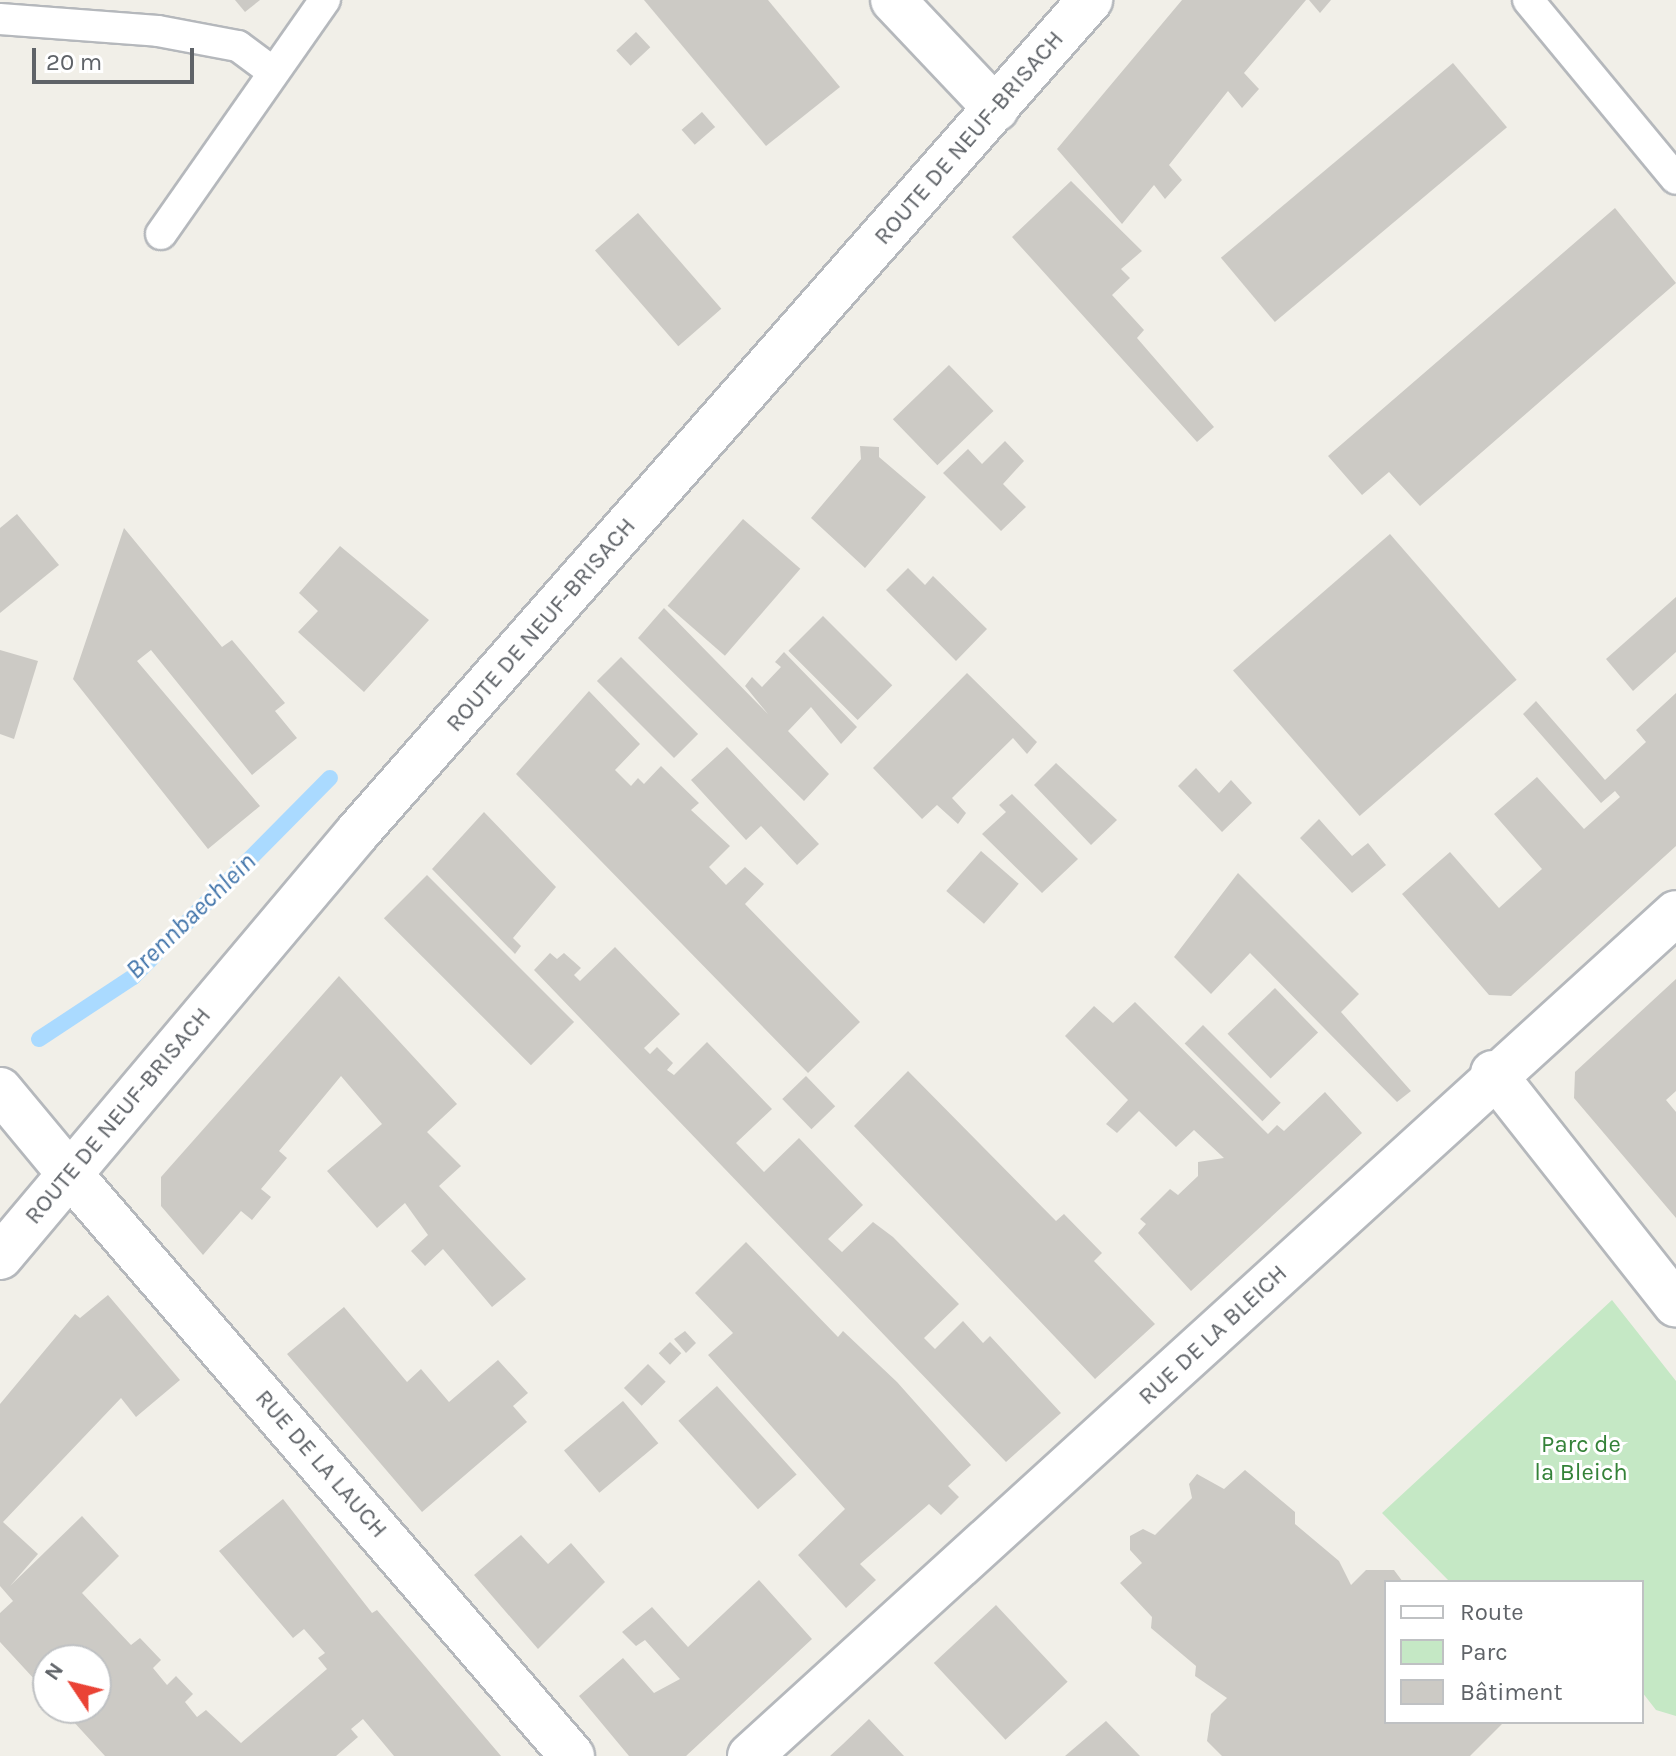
<!DOCTYPE html>
<meta charset="utf-8">
<style>
body{margin:0}
#map{position:relative;width:1676px;height:1756px;overflow:hidden;background:#f1efe8;font-family:Karla,sans-serif}
div>[style]{position:absolute}
[style*='--x']{left:calc(var(--x)*1px);top:calc(var(--y)*1px);width:calc(var(--w)*1px);rotate:calc(var(--a)*1deg)}
.green>*{inset:0;background:#c5e8c5}
.stream>*{height:16px;margin:-8px;padding:0 8px;transform-origin:8px;border-radius:8px;background:#aadaff}
.building>*{inset:0;background:#cccac5;transform-origin:0 0}
.roads{filter:drop-shadow(2px 0 #b5b8bc) drop-shadow(-2px 0 #b5b8bc) drop-shadow(0 2px #b5b8bc) drop-shadow(0 -2px #b5b8bc)}
.service>*{height:30px;margin:-15px;padding:0 15px;transform-origin:15px;border-radius:15px;background:#fff}
.minor>*{height:44px;margin:-22px;padding:0 22px;transform-origin:22px;border-radius:22px;background:#fff}
.tertiary>*{height:44px;margin:-22px;padding:0 22px;transform-origin:22px;border-radius:22px;background:#fff}
.secondary>*{height:44px;margin:-22px;padding:0 22px;transform-origin:22px;border-radius:22px;background:#fff}
span{translate:-50% -50%;white-space:nowrap;text-align:center;line-height:1.15;-webkit-text-stroke:6px #fff;paint-order:stroke}
.street-label{font-size:24px;color:#5f6368}
.park-label{font-size:24px;color:#348238}
.water-label{font-size:26px;color:#4174aa;font-style:italic}
.legend{position:absolute;left:1384px;top:1580px;width:260px;height:144px;box-sizing:border-box;background:#fff;border:2px solid #bfc1c3;margin:0;padding:10px 14px;list-style:none;font-size:24px;color:#5f6368}
.legend li{display:flex;align-items:center;gap:16px;height:40px}
.legend b{width:40px;border:2px solid #bfc1c3}
.north{position:absolute;left:32px;top:1644px;width:80px;height:80px;box-sizing:border-box;background:#fff;border:2px solid #bfc1c3;border-radius:50%;rotate:305deg;font-size:22px;font-weight:700;line-height:32px;text-align:center;color:#5f6368}
.north::after{content:'';display:block;margin:auto;width:28px;height:36px;background:#ea4335;clip-path:polygon(50% 0,100% 100%,50% 72%,0 100%)}
.scale{position:absolute;left:32px;top:48px;width:162px;height:36px;box-sizing:border-box;border:4px solid #5f6368;border-top:0;padding-left:10px;font-size:24px;line-height:28px;white-space:nowrap;color:#5f6368;-webkit-text-stroke:6px #fff;paint-order:stroke}
</style>
<div id="map">
<div class="green">
<div style="clip-path:polygon(1612px 1300px,1676px 1381px,1676px 1716px,1656px 1710px,1642px 1692px,1642px 1582px,1450px 1582px,1382px 1513px)"></div>
</div>
<div class="stream">
<div style="--x:39;--y:1039;--w:113;--a:-33.4"></div>
<div style="--x:133;--y:977;--w:280;--a:-45.3"></div>
</div>
<div class="building">
<div style="clip-path:polygon(235px 0,260px 0,245px 12px)"></div>
<div style="clip-path:polygon(644px 0,768px 0,840px 87px,766px 146px)"></div>
<div style="clip-path:polygon(1182px 0,1306px 0,1244px 73px,1259px 89px,1242px 108px,1228px 91px,1169px 165px,1182px 180px,1165px 199px,1154px 185px,1122px 224px,1057px 149px)"></div>
<div style="clip-path:polygon(1309px 0,1331px 0,1320px 13px)"></div>
<div style="left:636px;top:32px;width:21px;height:27px;rotate:47deg"></div>
<div style="left:1453px;top:63px;width:84px;height:303px;rotate:50deg"></div>
<div style="left:702px;top:112px;width:20px;height:27px;rotate:49deg"></div>
<div style="clip-path:polygon(1071px 181px,1142px 251px,1121px 269px,1130px 278px,1112px 295px,1144px 330px,1137px 338px,1214px 427px,1197px 442px,1012px 237px)"></div>
<div style="clip-path:polygon(1615px 208px,1676px 283px,1420px 506px,1389px 472px,1362px 495px,1328px 456px)"></div>
<div style="left:638px;top:213px;width:127px;height:57px;rotate:49deg"></div>
<div style="left:949px;top:365px;width:64px;height:78px;rotate:46deg"></div>
<div style="clip-path:polygon(1005px 441px,1024px 461px,1003px 484px,1026px 507px,1001px 531px,943px 473px,968px 449px,982px 464px)"></div>
<div style="clip-path:polygon(860px 446px,879px 447px,879px 457px,926px 497px,865px 568px,811px 518px,861px 459px)"></div>
<div style="clip-path:polygon(17px 514px,59px 565px,0 613px,0 528px)"></div>
<div style="left:743px;top:519px;width:76px;height:115px;rotate:41deg"></div>
<div style="clip-path:polygon(124px 528px,222px 647px,232px 640px,285px 703px,275px 711px,297px 738px,252px 775px,151px 650px,137px 661px,260px 806px,208px 849px,73px 679px)"></div>
<div style="left:1390px;top:534px;width:193px;height:208px;rotate:49deg"></div>
<div style="clip-path:polygon(340px 546px,429px 620px,364px 692px,298px 632px,318px 611px,299px 593px)"></div>
<div style="clip-path:polygon(908px 568px,925px 585px,933px 576px,987px 629px,956px 661px,886px 590px)"></div>
<div style="clip-path:polygon(1676px 597px,1676px 652px,1633px 691px,1606px 659px)"></div>
<div style="clip-path:polygon(664px 608px,768px 714px,745px 686px,752px 677px,762px 687px,781px 667px,775px 662px,784px 652px,857px 727px,841px 744px,811px 707px,788px 731px,829px 774px,804px 801px,638px 638px)"></div>
<div style="left:823px;top:616px;width:98px;height:49px;rotate:45deg"></div>
<div style="clip-path:polygon(0 650px,38px 661px,14px 739px,0 734px)"></div>
<div style="left:621px;top:657px;width:109px;height:34px;rotate:45deg"></div>
<div style="clip-path:polygon(967px 673px,1037px 742px,1027px 754px,1013px 738px,952px 798px,966px 813px,958px 824px,937px 805px,922px 819px,873px 768px)"></div>
<div style="clip-path:polygon(589px 691px,640px 744px,615px 770px,631px 786px,638px 778px,644px 784px,661px 766px,699px 803px,691px 810px,730px 846px,709px 867px,726px 885px,745px 867px,764px 884px,745px 904px,860px 1022px,808px 1073px,516px 774px)"></div>
<div style="clip-path:polygon(1676px 693px,1676px 846px,1511px 996px,1489px 995px,1402px 894px,1450px 852px,1499px 908px,1542px 869px,1494px 814px,1537px 777px,1584px 829px,1620px 797px,1615px 791px,1601px 803px,1523px 714px,1536px 701px,1605px 780px,1646px 742px,1636px 730px)"></div>
<div style="clip-path:polygon(727px 747px,819px 844px,797px 865px,761px 826px,746px 840px,691px 780px)"></div>
<div style="clip-path:polygon(1056px 763px,1117px 820px,1091px 845px,1034px 785px)"></div>
<div style="clip-path:polygon(1196px 768px,1219px 793px,1231px 780px,1252px 803px,1222px 832px,1178px 786px)"></div>
<div style="clip-path:polygon(1012px 794px,1078px 859px,1042px 893px,982px 834px,1006px 812px,999px 805px)"></div>
<div style="clip-path:polygon(484px 812px,556px 887px,513px 938px,521px 946px,515px 954px,432px 869px)"></div>
<div style="clip-path:polygon(1319px 819px,1352px 856px,1368px 843px,1386px 865px,1352px 893px,1300px 838px)"></div>
<div style="left:981px;top:851px;width:50px;height:53px;rotate:41deg"></div>
<div style="clip-path:polygon(1238px 873px,1359px 994px,1341px 1012px,1411px 1091px,1397px 1102px,1250px 953px,1211px 994px,1174px 957px)"></div>
<div style="left:427px;top:875px;width:208px;height:61px;rotate:45deg"></div>
<div style="clip-path:polygon(615px 947px,680px 1014px,644px 1048px,650px 1054px,657px 1047px,673px 1063px,667px 1070px,674px 1075px,707px 1042px,772px 1109px,736px 1143px,764px 1172px,799px 1138px,863px 1205px,828px 1239px,842px 1252px,873px 1222px,893px 1237px,959px 1304px,924px 1338px,935px 1349px,963px 1321px,983px 1343px,990px 1336px,1061px 1413px,1006px 1462px,534px 970px,550px 953px,557px 959px,564px 953px,581px 968px,574px 975px,580px 981px)"></div>
<div style="clip-path:polygon(339px 976px,457px 1104px,427px 1132px,461px 1166px,439px 1186px,526px 1279px,492px 1307px,443px 1249px,425px 1266px,411px 1251px,428px 1235px,405px 1203px,377px 1228px,327px 1171px,382px 1124px,341px 1076px,279px 1151px,287px 1158px,261px 1189px,271px 1197px,252px 1220px,241px 1211px,203px 1255px,161px 1206px,161px 1177px)"></div>
<div style="clip-path:polygon(1676px 979px,1676px 1091px,1666px 1100px,1676px 1112px,1676px 1218px,1574px 1098px,1575px 1072px)"></div>
<div style="left:1275px;top:988px;width:62px;height:66px;rotate:46deg"></div>
<div style="clip-path:polygon(1135px 1002px,1268px 1134px,1277px 1125px,1284px 1131px,1325px 1092px,1362px 1133px,1191px 1291px,1138px 1233px,1146px 1224px,1140px 1219px,1170px 1189px,1178px 1195px,1198px 1176px,1198px 1162px,1224px 1158px,1194px 1130px,1176px 1147px,1139px 1111px,1117px 1133px,1106px 1124px,1128px 1100px,1065px 1036px,1094px 1006px,1113px 1023px)"></div>
<div style="left:1203px;top:1025px;width:110px;height:26px;rotate:45deg"></div>
<div style="clip-path:polygon(908px 1071px,1056px 1221px,1064px 1214px,1102px 1253px,1094px 1261px,1155px 1324px,1095px 1379px,854px 1126px)"></div>
<div style="left:806px;top:1076px;width:42px;height:33px;rotate:46deg"></div>
<div style="clip-path:polygon(746px 1242px,838px 1337px,843px 1331px,897px 1382px,971px 1465px,948px 1486px,959px 1497px,941px 1515px,929px 1504px,860px 1564px,876px 1580px,846px 1608px,798px 1555px,845px 1509px,708px 1355px,733px 1333px,695px 1293px)"></div>
<div style="clip-path:polygon(108px 1295px,180px 1380px,136px 1417px,121px 1398px,3px 1522px,38px 1554px,10px 1586px,82px 1516px,119px 1556px,82px 1593px,131px 1645px,140px 1638px,161px 1660px,153px 1668px,167px 1685px,176px 1676px,193px 1694px,185px 1702px,197px 1717px,206px 1710px,241px 1743px,327px 1669px,318px 1658px,325px 1653px,304px 1629px,293px 1638px,219px 1551px,283px 1499px,372px 1613px,377px 1610px,501px 1756px,394px 1756px,363px 1719px,351px 1729px,358px 1737px,336px 1756px,105px 1756px,61px 1708px,96px 1708px,96px 1660px,48px 1660px,48px 1694px,0 1642px,0 1613px,13px 1601px,0 1586px,0 1404px,75px 1314px,80px 1318px)"></div>
<div style="clip-path:polygon(344px 1307px,407px 1382px,421px 1369px,449px 1402px,498px 1360px,528px 1393px,513px 1406px,527px 1422px,422px 1512px,287px 1354px)"></div>
<div style="clip-path:polygon(685px 1331px,696px 1343px,686px 1353px,674px 1339px)"></div>
<div style="left:670px;top:1342px;width:16px;height:16px;rotate:45deg"></div>
<div style="left:648px;top:1364px;width:25px;height:34px;rotate:45deg"></div>
<div style="left:717px;top:1386px;width:119px;height:52px;rotate:48deg"></div>
<div style="left:623px;top:1401px;width:55px;height:77px;rotate:50deg"></div>
<div style="clip-path:polygon(1245px 1470px,1295px 1512px,1295px 1524px,1339px 1561px,1351px 1585px,1366px 1570px,1394px 1570px,1403px 1582px,1386px 1582px,1386px 1722px,1504px 1722px,1470px 1756px,1222px 1756px,1207px 1741px,1211px 1714px,1227px 1698px,1195px 1676px,1196px 1666px,1151px 1628px,1152px 1617px,1120px 1583px,1142px 1563px,1130px 1550px,1130px 1536px,1143px 1529px,1155px 1535px,1192px 1498px,1189px 1484px,1197px 1474px,1224px 1489px)"></div>
<div style="clip-path:polygon(521px 1535px,548px 1564px,571px 1543px,605px 1582px,538px 1649px,474px 1575px)"></div>
<div style="clip-path:polygon(759px 1580px,812px 1639px,686px 1756px,629px 1756px,579px 1696px,623px 1658px,654px 1693px,680px 1679px,645px 1640px,636px 1646px,622px 1632px,652px 1607px,688px 1647px)"></div>
<div style="left:996px;top:1605px;width:105px;height:85px;rotate:47deg"></div>
<div style="clip-path:polygon(869px 1719px,904px 1756px,830px 1756px,843px 1744px)"></div>
<div style="clip-path:polygon(1106px 1721px,1140px 1756px,1065px 1756px)"></div>
</div>
<div class="roads">
<div class="service">
<div style="--x:1528;--y:0;--w:232;--a:50.4"></div>
<div style="--x:0;--y:19;--w:158;--a:4.3"></div>
<div style="--x:158;--y:31;--w:81;--a:10.6"></div>
<div style="--x:238;--y:46;--w:44;--a:36.6"></div>
<div style="--x:161;--y:234;--w:286;--a:-55"></div>
</div>
<div class="minor">
<div style="--x:893;--y:0;--w:150;--a:46.6"></div>
<div style="--x:1493;--y:1073;--w:295;--a:51.7"></div>
<div style="--x:69;--y:1173;--w:770;--a:49.21"></div>
<div style="--x:750;--y:1756;--w:1252;--a:-42.31"></div>
</div>
<div class="tertiary">
<div style="--x:0;--y:1090;--w:108;--a:50.3"></div>
</div>
<div class="secondary">
<div style="--x:0;--y:1257;--w:554;--a:-49.9"></div>
<div style="--x:357;--y:833;--w:1110;--a:-48.65"></div>
</div>
</div>
<div class="street-label">
<span style="left:969px;top:138px;rotate:-49deg">ROUTE DE NEUF-BRISACH</span>
<span style="left:541px;top:625px;rotate:-49deg">ROUTE DE NEUF-BRISACH</span>
<span style="left:118px;top:1116px;rotate:-50deg">ROUTE DE NEUF-BRISACH</span>
<span style="left:1213px;top:1335px;rotate:-43deg">RUE DE LA BLEICH</span>
<span style="left:321px;top:1464px;rotate:49deg">RUE DE LA LAUCH</span>
</div>
<div class="park-label">
<span style="left:1581px;top:1459px">Parc de<br>la Bleich</span>
</div>
<div class="water-label">
<span style="left:191px;top:916px;rotate:-44deg">Brennbaechlein</span>
</div>
<ul class="legend">
<li><b style="height:10px;background:#fff"></b>Route</li>
<li><b style="height:22px;background:#c5e8c5"></b>Parc</li>
<li><b style="height:22px;background:#cccac5"></b>Bâtiment</li>
</ul>
<div class="north">N</div>
<div class="scale">20 m</div>
</div>
